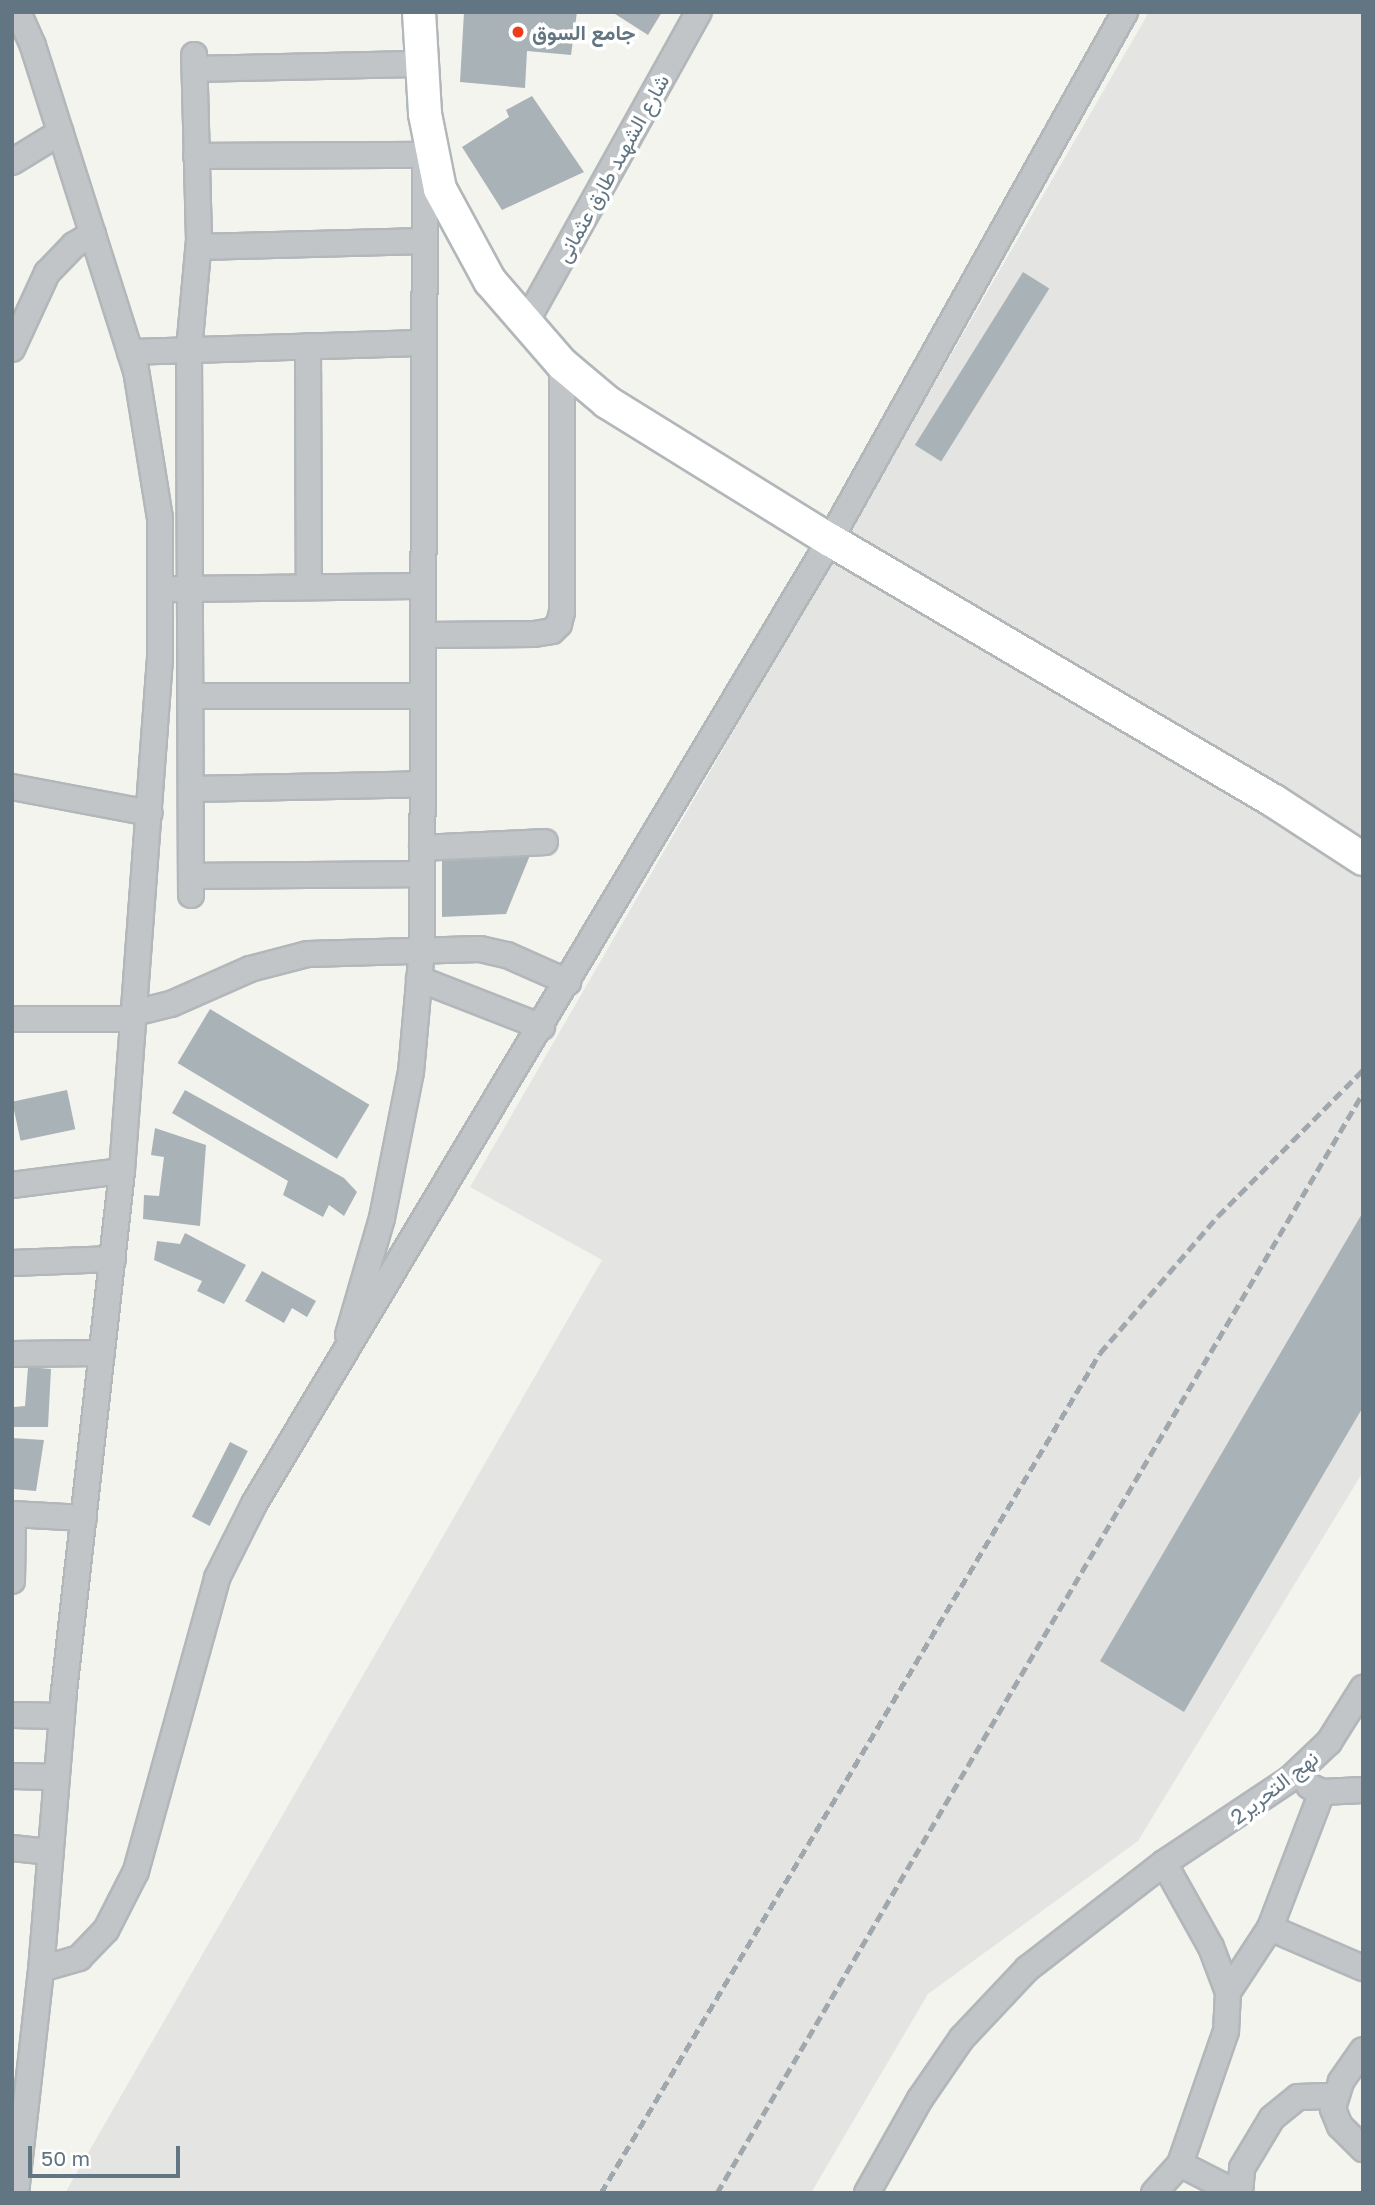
<!DOCTYPE html>
<meta charset="utf-8">
<style>
body{margin:0}
#map{position:relative;width:1375px;height:2205px;overflow:hidden;background:#f4f4ef;font-family:"Golos Text",Vazirmatn,sans-serif}
div>[style]{position:absolute}
[style*='--x']{left:calc(var(--x)*1px);top:calc(var(--y)*1px);width:calc(var(--w)*1px);rotate:calc(var(--a)*1deg)}
.built>*{inset:0;background:#e4e5e3}
.building>*{inset:0;background:#a9b2b6;transform-origin:0 0}
.roads{filter:drop-shadow(2px 0 #b2b7ba) drop-shadow(-2px 0 #b2b7ba) drop-shadow(0 2px #b2b7ba) drop-shadow(0 -2px #b2b7ba)}
.minor>*{height:24px;margin:-12px;padding:0 12px;transform-origin:12px;border-radius:12px;background:#c1c5c8}
.major>*{height:32px;margin:-16px;padding:0 16px;transform-origin:16px;border-radius:16px;background:#fff}
.rail>*{height:5px;margin-top:-2.5px;transform-origin:0;background:repeating-linear-gradient(90deg,#a1a8ad 0 10px,transparent 0 15px)}
.dots>*{width:19px;height:19px;translate:-50% -50%;box-sizing:border-box;border:4px solid #fff;border-radius:50%}
span{translate:-50% -50%;white-space:nowrap;text-align:center;line-height:1.15;-webkit-text-stroke:7px #fff;paint-order:stroke}
.poi-label{font-size:21px;color:#617582;font-weight:700}
.left{translate:0 -50%;text-align:left}
.street-label{font-size:21px;color:#617582}
.frame{position:absolute;inset:0;border:14px solid #617582;pointer-events:none}
.scale{position:absolute;left:28px;top:2146px;width:152px;height:32px;box-sizing:border-box;border:4px solid #617582;border-top:0;padding-left:9px;font-size:21px;line-height:24px;white-space:nowrap;color:#617582;-webkit-text-stroke:5px #fff;paint-order:stroke}
</style>
<div id="map">
<div class="built">
<div style="clip-path:polygon(1149px 12px,1363px 12px,1363px 1472px,1138px 1841px,928px 1994px,811px 2193px,65px 2193px,602px 1260px,470px 1187px)"></div>
</div>
<div class="building">
<div style="clip-path:polygon(464px 12px,577px 12px,571px 55px,527px 51px,525px 88px,460px 82px)"></div>
<div style="clip-path:polygon(612px 12px,662px 12px,648px 35px)"></div>
<div style="clip-path:polygon(532px 96px,584px 172px,502px 210px,462px 147px,509px 117px,506px 110px)"></div>
<div style="left:1023px;top:272px;width:31px;height:204px;rotate:32deg"></div>
<div style="clip-path:polygon(533px 848px,506px 914px,442px 917px,442px 853px)"></div>
<div style="left:210px;top:1009px;width:186px;height:63px;rotate:31deg"></div>
<div style="left:67px;top:1090px;width:40px;height:56px;rotate:78deg"></div>
<div style="clip-path:polygon(185px 1090px,344px 1178px,357px 1192px,344px 1216px,329px 1205px,323px 1217px,283px 1195px,288px 1181px,172px 1113px)"></div>
<div style="clip-path:polygon(155px 1128px,206px 1145px,200px 1226px,143px 1219px,144px 1195px,159px 1196px,164px 1157px,151px 1155px)"></div>
<div style="clip-path:polygon(1363px 1212px,1363px 1407px,1184px 1712px,1100px 1661px)"></div>
<div style="clip-path:polygon(185px 1233px,246px 1265px,224px 1304px,197px 1291px,202px 1281px,154px 1260px,157px 1241px,180px 1244px)"></div>
<div style="clip-path:polygon(262px 1271px,316px 1301px,307px 1317px,292px 1308px,284px 1323px,245px 1301px)"></div>
<div style="clip-path:polygon(28px 1367px,51px 1369px,48px 1427px,13px 1427px,14px 1407px,25px 1406px)"></div>
<div style="clip-path:polygon(12px 1438px,44px 1440px,36px 1491px,12px 1489px)"></div>
<div style="left:230px;top:1442px;width:20px;height:84px;rotate:27deg"></div>
</div>
<div class="roads">
<div class="minor">
<div style="--x:18;--y:12;--w:37;--a:66"></div>
<div style="--x:33;--y:46;--w:340;--a:72.4"></div>
<div style="--x:136;--y:370;--w:150;--a:80.8"></div>
<div style="--x:160;--y:518;--w:140;--a:90"></div>
<div style="--x:160;--y:658;--w:514;--a:94.24"></div>
<div style="--x:122;--y:1171;--w:523;--a:96.36"></div>
<div style="--x:64;--y:1691;--w:279;--a:94.7"></div>
<div style="--x:195;--y:69;--w:228;--a:-1.3"></div>
<div style="--x:196;--y:156;--w:229;--a:-0.3"></div>
<div style="--x:12;--y:162;--w:57;--a:-31.5"></div>
<div style="--x:199;--y:247;--w:226;--a:-1.5"></div>
<div style="--x:525;--y:324;--w:357;--a:-60.9"></div>
<div style="--x:308;--y:346;--w:241;--a:89.8"></div>
<div style="--x:12;--y:349;--w:84;--a:-65.3"></div>
<div style="--x:47;--y:273;--w:39;--a:-46"></div>
<div style="--x:74;--y:245;--w:22;--a:-30"></div>
<div style="--x:130;--y:352;--w:294;--a:-1.8"></div>
<div style="--x:175;--y:589;--w:248;--a:-0.7"></div>
<div style="--x:423;--y:635;--w:111;--a:-0.5"></div>
<div style="--x:534;--y:634;--w:18;--a:-9"></div>
<div style="--x:552;--y:631;--w:10;--a:-45"></div>
<div style="--x:559;--y:624;--w:12;--a:-76"></div>
<div style="--x:562;--y:612;--w:248;--a:-90"></div>
<div style="--x:191;--y:696;--w:232;--a:0"></div>
<div style="--x:12;--y:787;--w:140;--a:10.7"></div>
<div style="--x:191;--y:789;--w:232;--a:-1.2"></div>
<div style="--x:422;--y:848;--w:123;--a:-2.8"></div>
<div style="--x:191;--y:876;--w:231;--a:-0.5"></div>
<div style="--x:191;--y:895;--w:545;--a:-90.21"></div>
<div style="--x:189;--y:350;--w:110;--a:-84.8"></div>
<div style="--x:199;--y:240;--w:185;--a:-91.5"></div>
<div style="--x:419;--y:979;--w:132;--a:21.3"></div>
<div style="--x:134;--y:1013;--w:38;--a:-14"></div>
<div style="--x:171;--y:1004;--w:86;--a:-23.9"></div>
<div style="--x:250;--y:969;--w:60;--a:-14.5"></div>
<div style="--x:308;--y:954;--w:172;--a:-1.7"></div>
<div style="--x:480;--y:949;--w:28;--a:13"></div>
<div style="--x:507;--y:955;--w:67;--a:23.9"></div>
<div style="--x:12;--y:1019;--w:121;--a:0"></div>
<div style="--x:12;--y:1185;--w:111;--a:-7.3"></div>
<div style="--x:12;--y:1263;--w:101;--a:-2.3"></div>
<div style="--x:348;--y:1335;--w:122;--a:-73.8"></div>
<div style="--x:382;--y:1218;--w:149;--a:-78.8"></div>
<div style="--x:411;--y:1072;--w:123;--a:-84.9"></div>
<div style="--x:422;--y:949;--w:787;--a:-89.78"></div>
<div style="--x:12;--y:1354;--w:90;--a:-0.6"></div>
<div style="--x:12;--y:1514;--w:72;--a:3.2"></div>
<div style="--x:12;--y:1581;--w:67;--a:-89.1"></div>
<div style="--x:12;--y:1715;--w:50;--a:1.1"></div>
<div style="--x:12;--y:1776;--w:45;--a:1.3"></div>
<div style="--x:1309;--y:1786;--w:14;--a:25"></div>
<div style="--x:1322;--y:1792;--w:41;--a:-2.8"></div>
<div style="--x:12;--y:1848;--w:39;--a:6"></div>
<div style="--x:1164;--y:1863;--w:96;--a:60.8"></div>
<div style="--x:1211;--y:1947;--w:48;--a:69.3"></div>
<div style="--x:1270;--y:1928;--w:101;--a:23.3"></div>
<div style="--x:1363;--y:2050;--w:39;--a:125"></div>
<div style="--x:1341;--y:2082;--w:28;--a:107"></div>
<div style="--x:1333;--y:2109;--w:18;--a:68"></div>
<div style="--x:1340;--y:2126;--w:33;--a:45"></div>
<div style="--x:1180;--y:2164;--w:64;--a:27"></div>
<div style="--x:16;--y:2193;--w:225;--a:-83.6"></div>
<div style="--x:41;--y:1969;--w:40;--a:-16"></div>
<div style="--x:79;--y:1958;--w:39;--a:-46"></div>
<div style="--x:106;--y:1930;--w:66;--a:-63"></div>
<div style="--x:136;--y:1871;--w:304;--a:-74.5"></div>
<div style="--x:217;--y:1578;--w:83;--a:-63.4"></div>
<div style="--x:254;--y:1504;--w:1123;--a:-59.14"></div>
<div style="--x:830;--y:540;--w:605;--a:-60.81"></div>
<div style="--x:867;--y:2193;--w:108;--a:-60.6"></div>
<div style="--x:920;--y:2099;--w:74;--a:-55.5"></div>
<div style="--x:962;--y:2038;--w:95;--a:-46.7"></div>
<div style="--x:1027;--y:1969;--w:173;--a:-37.7"></div>
<div style="--x:1164;--y:1863;--w:151;--a:-33.7"></div>
<div style="--x:1290;--y:1779;--w:54;--a:-43.5"></div>
<div style="--x:1329;--y:1742;--w:64;--a:-57.8"></div>
<div style="--x:1154;--y:2193;--w:39;--a:-48"></div>
<div style="--x:1180;--y:2164;--w:141;--a:-70.9"></div>
<div style="--x:1226;--y:2031;--w:39;--a:-87"></div>
<div style="--x:1228;--y:1992;--w:77;--a:-56.7"></div>
<div style="--x:1270;--y:1928;--w:146;--a:-69.1"></div>
<div style="--x:1240;--y:2193;--w:25;--a:-85"></div>
<div style="--x:1242;--y:2168;--w:58;--a:-59"></div>
<div style="--x:1272;--y:2118;--w:33;--a:-39"></div>
<div style="--x:1298;--y:2097;--w:37;--a:-2"></div>
</div>
<div class="major">
<div style="--x:419;--y:12;--w:102;--a:86.6"></div>
<div style="--x:425;--y:114;--w:76;--a:78.7"></div>
<div style="--x:440;--y:189;--w:105;--a:61.5"></div>
<div style="--x:490;--y:281;--w:110;--a:49.1"></div>
<div style="--x:562;--y:364;--w:59;--a:40.2"></div>
<div style="--x:607;--y:402;--w:262;--a:31.8"></div>
<div style="--x:830;--y:540;--w:515;--a:30.45"></div>
<div style="--x:1274;--y:801;--w:106;--a:33.1"></div>
</div>
</div>
<div class="rail">
<div style="--x:601;--y:2193;--w:977;--a:-59.29"></div>
<div style="--x:1100;--y:1353;--w:181;--a:-49.3"></div>
<div style="--x:1218;--y:1216;--w:206;--a:-45.2"></div>
<div style="--x:717;--y:2193;--w:1276;--a:-59.58"></div>
</div>
<div class="dots">
<div style="left:518px;top:32px;background:#ed3c17"></div>
</div>
<div class="poi-label">
<span class="left" style="left:532px;top:32px">جامع السوق</span>
</div>
<div class="street-label">
<span style="left:612px;top:168px;rotate:-61deg">شارع الشهىد طارق عثمانى</span>
<span style="left:1274px;top:1787px;rotate:-38deg">نهج التحرير2</span>
</div>
<div class="frame"></div>
<div class="scale">50 m</div>
</div>
